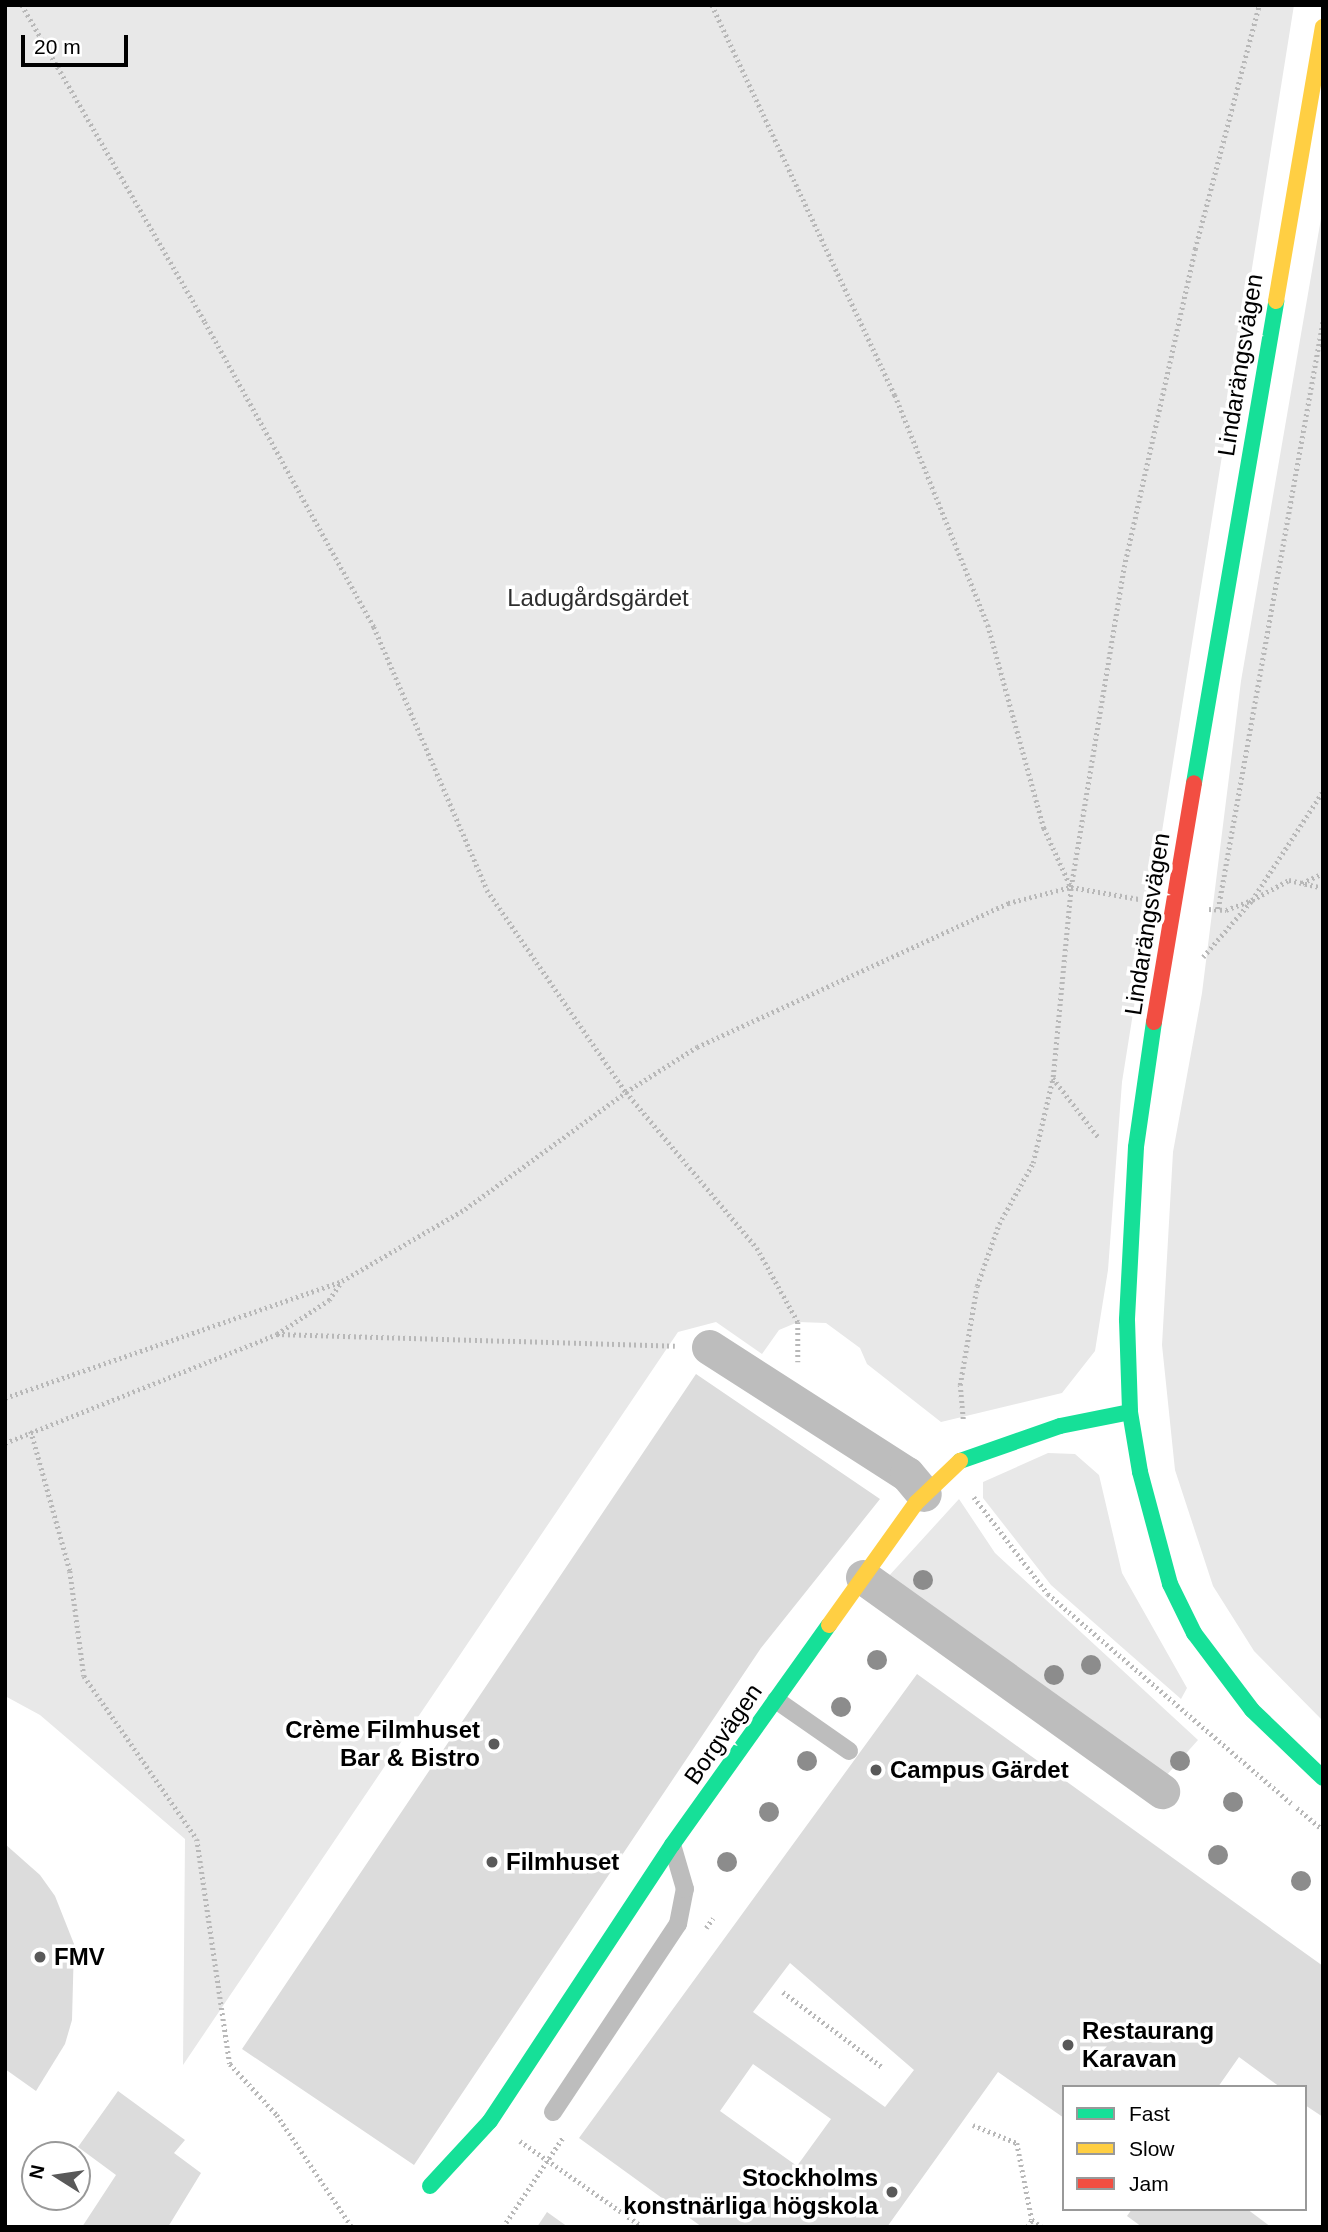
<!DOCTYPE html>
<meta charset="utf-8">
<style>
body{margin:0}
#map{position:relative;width:1328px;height:2232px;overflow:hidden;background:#fff;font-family:Arial,sans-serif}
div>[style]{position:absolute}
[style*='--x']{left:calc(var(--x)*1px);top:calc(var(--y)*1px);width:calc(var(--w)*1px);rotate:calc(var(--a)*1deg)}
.green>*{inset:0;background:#e8e8e8}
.building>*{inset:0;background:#dcdcdc}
.path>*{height:4.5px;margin-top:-2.25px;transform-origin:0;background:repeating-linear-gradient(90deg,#b8b8b8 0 2px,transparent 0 5.5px)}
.lane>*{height:18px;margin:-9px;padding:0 9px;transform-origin:9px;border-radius:9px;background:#bdbdbd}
.street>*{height:35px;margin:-17.5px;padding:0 17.5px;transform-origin:17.5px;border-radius:17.5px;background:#bdbdbd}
.fast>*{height:16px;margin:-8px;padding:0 8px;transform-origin:8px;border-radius:8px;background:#16e098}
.slow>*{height:16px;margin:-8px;padding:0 8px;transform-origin:8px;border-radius:8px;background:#ffcf43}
.jam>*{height:16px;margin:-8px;padding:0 8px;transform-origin:8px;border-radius:8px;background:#f24e42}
.trees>*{width:20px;height:20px;margin:-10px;border-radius:50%;background:#8c8c8c}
.dots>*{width:19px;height:19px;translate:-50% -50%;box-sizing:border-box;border:4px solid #fff;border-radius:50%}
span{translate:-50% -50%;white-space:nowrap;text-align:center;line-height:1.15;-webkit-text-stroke:7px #fff;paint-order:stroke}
.street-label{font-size:24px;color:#000}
.park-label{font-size:24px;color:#2d2d2d}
.poi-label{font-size:24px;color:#000;font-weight:700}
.right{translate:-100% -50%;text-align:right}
.left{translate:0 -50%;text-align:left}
.frame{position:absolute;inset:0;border:7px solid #000;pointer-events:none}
.legend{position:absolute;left:1062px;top:2085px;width:245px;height:126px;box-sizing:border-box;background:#fff;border:2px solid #999;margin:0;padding:9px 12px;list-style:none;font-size:21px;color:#000}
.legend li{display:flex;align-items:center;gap:14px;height:35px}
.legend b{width:35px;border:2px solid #999}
.north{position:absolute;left:21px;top:2141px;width:70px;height:70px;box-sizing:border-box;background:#fff;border:2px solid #999;border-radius:50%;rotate:282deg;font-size:19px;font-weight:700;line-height:28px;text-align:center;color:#000}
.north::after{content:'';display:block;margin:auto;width:24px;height:32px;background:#595959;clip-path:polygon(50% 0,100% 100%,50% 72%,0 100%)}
.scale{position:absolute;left:21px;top:35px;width:107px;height:32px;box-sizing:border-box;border:4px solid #000;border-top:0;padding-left:9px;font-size:21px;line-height:24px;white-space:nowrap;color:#000;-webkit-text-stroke:5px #fff;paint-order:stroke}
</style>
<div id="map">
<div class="green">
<div style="clip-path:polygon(5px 5px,1294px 5px,1122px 1082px,1108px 1270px,1095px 1351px,1062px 1393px,941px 1422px,867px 1364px,860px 1348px,826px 1323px,798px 1322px,779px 1330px,762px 1354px,716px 1322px,678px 1332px,183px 2065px,185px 1839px,40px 1715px,5px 1696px)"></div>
<div style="clip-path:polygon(1323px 207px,1323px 1721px,1254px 1651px,1213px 1586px,1175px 1470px,1162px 1345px,1173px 1152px,1202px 993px,1241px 681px)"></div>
<div style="clip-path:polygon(1048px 1453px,1075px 1454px,1099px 1475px,1122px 1573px,1187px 1688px,1181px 1699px,1051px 1585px,983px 1498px,983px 1482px)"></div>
<div style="clip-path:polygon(959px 1499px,995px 1553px,1198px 1740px,1165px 1777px,887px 1578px)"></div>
</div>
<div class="building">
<div style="clip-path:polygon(696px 1374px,880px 1499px,761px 1648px,414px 2165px,242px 2049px)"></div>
<div style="clip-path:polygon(evenodd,917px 1674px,1323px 1966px,1323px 2117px,1305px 2105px,1305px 2087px,1280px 2087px,1239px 2057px,1218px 2087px,1064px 2087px,1064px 2118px,998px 2072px,887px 2227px,702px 2227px,579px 2138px,917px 1674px,790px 1963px,914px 2070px,885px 2107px,753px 2012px,790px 1963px,917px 1674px,753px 2064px,831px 2119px,797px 2166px,720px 2111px,753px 2064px)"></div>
<div style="clip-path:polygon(5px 1844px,40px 1875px,55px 1896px,74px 1944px,72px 2020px,65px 2044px,36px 2091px,5px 2069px)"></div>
<div style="clip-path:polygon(118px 2091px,185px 2140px,174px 2153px,201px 2173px,168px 2227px,82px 2227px,116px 2175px,78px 2147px)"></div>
<div style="clip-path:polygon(1132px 2209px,1247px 2209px,1271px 2227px,1142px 2227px,1127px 2216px)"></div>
<div style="clip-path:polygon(547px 2212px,568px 2227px,537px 2227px)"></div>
</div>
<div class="path">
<div style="--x:22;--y:5;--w:366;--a:60"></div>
<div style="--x:205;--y:322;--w:349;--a:61"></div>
<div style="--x:374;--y:627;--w:286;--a:66.7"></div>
<div style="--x:487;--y:890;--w:245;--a:55.5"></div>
<div style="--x:626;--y:1092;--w:204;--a:50"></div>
<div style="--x:757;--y:1248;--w:85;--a:61"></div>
<div style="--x:798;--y:1322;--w:40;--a:90"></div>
<div style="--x:712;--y:5;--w:431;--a:64.9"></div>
<div style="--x:895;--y:395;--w:248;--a:68"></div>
<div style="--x:988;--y:625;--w:211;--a:74.6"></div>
<div style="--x:1044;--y:828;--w:65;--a:65.4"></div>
<div style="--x:1302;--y:883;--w:23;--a:-25"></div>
<div style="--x:1209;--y:909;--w:17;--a:3"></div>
<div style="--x:1226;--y:910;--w:28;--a:-21"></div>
<div style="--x:1252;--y:900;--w:42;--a:-28.4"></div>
<div style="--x:1289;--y:880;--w:35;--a:13"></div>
<div style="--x:1218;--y:909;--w:598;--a:-79.89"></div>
<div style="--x:1203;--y:957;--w:75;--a:-49.3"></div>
<div style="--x:1252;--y:900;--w:130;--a:-56.9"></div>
<div style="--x:1053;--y:1078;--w:76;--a:52.5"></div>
<div style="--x:277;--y:1334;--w:398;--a:1.7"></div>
<div style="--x:5;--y:1398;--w:357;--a:-19.1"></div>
<div style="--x:342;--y:1281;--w:143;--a:-30.3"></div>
<div style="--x:465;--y:1209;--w:199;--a:-36"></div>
<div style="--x:626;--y:1092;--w:84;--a:-32.4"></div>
<div style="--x:697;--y:1047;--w:343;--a:-24.8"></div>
<div style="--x:1008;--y:903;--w:65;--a:-14.3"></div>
<div style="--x:1071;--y:887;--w:69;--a:10"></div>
<div style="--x:963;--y:1419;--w:34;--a:-95"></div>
<div style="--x:960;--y:1385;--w:100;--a:-80.3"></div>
<div style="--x:977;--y:1286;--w:66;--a:-70.5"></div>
<div style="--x:999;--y:1224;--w:70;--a:-60.9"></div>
<div style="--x:1033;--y:1163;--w:88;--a:-76.9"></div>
<div style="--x:1053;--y:1077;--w:191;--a:-84.6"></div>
<div style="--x:1071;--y:887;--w:324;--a:-80.6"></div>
<div style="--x:1124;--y:567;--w:326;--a:-77.4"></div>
<div style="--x:1195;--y:249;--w:252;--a:-75.3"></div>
<div style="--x:31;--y:1431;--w:145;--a:74.4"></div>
<div style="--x:70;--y:1571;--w:106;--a:82.4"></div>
<div style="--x:84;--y:1676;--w:198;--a:55.3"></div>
<div style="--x:197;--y:1839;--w:227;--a:81.7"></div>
<div style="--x:230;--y:2064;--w:69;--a:47.3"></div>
<div style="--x:277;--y:2115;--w:135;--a:56.2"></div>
<div style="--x:5;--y:1443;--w:293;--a:-21.8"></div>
<div style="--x:277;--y:1334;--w:62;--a:-33.2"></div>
<div style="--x:329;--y:1300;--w:22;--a:-56"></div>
<div style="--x:974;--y:1497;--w:122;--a:52.7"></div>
<div style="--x:1048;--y:1594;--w:321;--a:40.7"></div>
<div style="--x:1297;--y:1808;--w:34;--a:40"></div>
<div style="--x:706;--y:1928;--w:12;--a:-55"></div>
<div style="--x:783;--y:1992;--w:124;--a:37.1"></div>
<div style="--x:973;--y:2125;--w:48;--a:22.2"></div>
<div style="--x:1017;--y:2143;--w:78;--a:79"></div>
<div style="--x:520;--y:2141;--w:150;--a:35"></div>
<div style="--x:503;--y:2227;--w:108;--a:-56.3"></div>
<div style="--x:1027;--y:2227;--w:9;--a:-54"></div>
<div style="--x:1032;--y:2220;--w:12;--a:35"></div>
</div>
<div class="lane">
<div style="--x:776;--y:1700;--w:89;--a:34.9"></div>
<div style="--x:553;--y:2112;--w:226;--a:-56.4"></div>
<div style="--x:678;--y:1924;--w:36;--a:-79"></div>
<div style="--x:685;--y:1889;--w:43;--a:-106.3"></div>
</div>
<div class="street">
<div style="--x:709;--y:1347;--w:235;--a:32.7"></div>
<div style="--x:907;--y:1474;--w:26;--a:50"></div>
<div style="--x:863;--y:1577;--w:368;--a:35.6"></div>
</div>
<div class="fast">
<div style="--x:1194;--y:783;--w:489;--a:-80.3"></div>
<div style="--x:1154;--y:1022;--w:126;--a:98.2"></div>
<div style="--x:1136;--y:1147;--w:173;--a:93"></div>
<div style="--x:1127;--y:1320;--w:92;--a:88.1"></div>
<div style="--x:1130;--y:1412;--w:61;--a:80.5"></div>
<div style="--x:1140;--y:1472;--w:116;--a:75"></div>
<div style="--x:1170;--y:1584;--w:55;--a:63.9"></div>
<div style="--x:1194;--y:1633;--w:96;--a:53"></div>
<div style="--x:1252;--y:1710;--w:98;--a:43.8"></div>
<div style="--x:960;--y:1461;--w:106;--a:-19.3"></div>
<div style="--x:1060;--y:1426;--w:71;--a:-11.3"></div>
<div style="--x:430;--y:2186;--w:88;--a:-47.3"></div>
<div style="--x:490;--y:2121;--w:331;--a:-56.6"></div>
<div style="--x:672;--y:1845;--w:270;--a:-54.5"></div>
</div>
<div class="slow">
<div style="--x:1276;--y:301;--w:278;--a:-80.3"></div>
<div style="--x:829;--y:1625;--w:150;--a:-54.5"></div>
<div style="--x:916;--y:1503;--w:61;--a:-43.7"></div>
</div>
<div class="jam">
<div style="--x:1154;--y:1022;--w:242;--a:-80.5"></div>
</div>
<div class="trees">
<div style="left:923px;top:1580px"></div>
<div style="left:877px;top:1660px"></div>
<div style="left:1091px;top:1665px"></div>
<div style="left:1054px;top:1675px"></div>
<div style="left:841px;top:1707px"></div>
<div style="left:807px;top:1761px"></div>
<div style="left:1180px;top:1761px"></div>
<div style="left:1233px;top:1802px"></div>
<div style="left:769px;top:1812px"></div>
<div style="left:1218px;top:1855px"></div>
<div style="left:727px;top:1862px"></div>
<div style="left:1301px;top:1881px"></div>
</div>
<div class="dots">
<div style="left:494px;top:1744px;background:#595959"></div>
<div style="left:876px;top:1770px;background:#595959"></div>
<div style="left:492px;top:1862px;background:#595959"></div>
<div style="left:40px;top:1957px;background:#595959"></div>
<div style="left:1068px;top:2045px;background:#595959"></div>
<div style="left:892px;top:2192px;background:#595959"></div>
</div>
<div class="street-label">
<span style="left:1240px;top:365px;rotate:-81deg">Lindarängsvägen</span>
<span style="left:1147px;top:924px;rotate:-81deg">Lindarängsvägen</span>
<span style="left:723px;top:1734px;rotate:-55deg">Borgvägen</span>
</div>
<div class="park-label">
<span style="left:598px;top:598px">Ladugårdsgärdet</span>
</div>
<div class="poi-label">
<span class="right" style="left:480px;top:1744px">Crème Filmhuset<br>Bar &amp; Bistro</span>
<span class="left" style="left:890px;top:1770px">Campus Gärdet</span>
<span class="left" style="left:506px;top:1862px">Filmhuset</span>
<span class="left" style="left:54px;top:1957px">FMV</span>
<span class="left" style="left:1082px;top:2045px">Restaurang<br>Karavan</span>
<span class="right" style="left:878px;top:2192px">Stockholms<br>konstnärliga högskola</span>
</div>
<div class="frame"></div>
<ul class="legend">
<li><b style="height:9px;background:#16e098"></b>Fast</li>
<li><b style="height:9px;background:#ffcf43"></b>Slow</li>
<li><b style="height:9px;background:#f24e42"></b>Jam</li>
</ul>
<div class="north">N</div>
<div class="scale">20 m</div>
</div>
